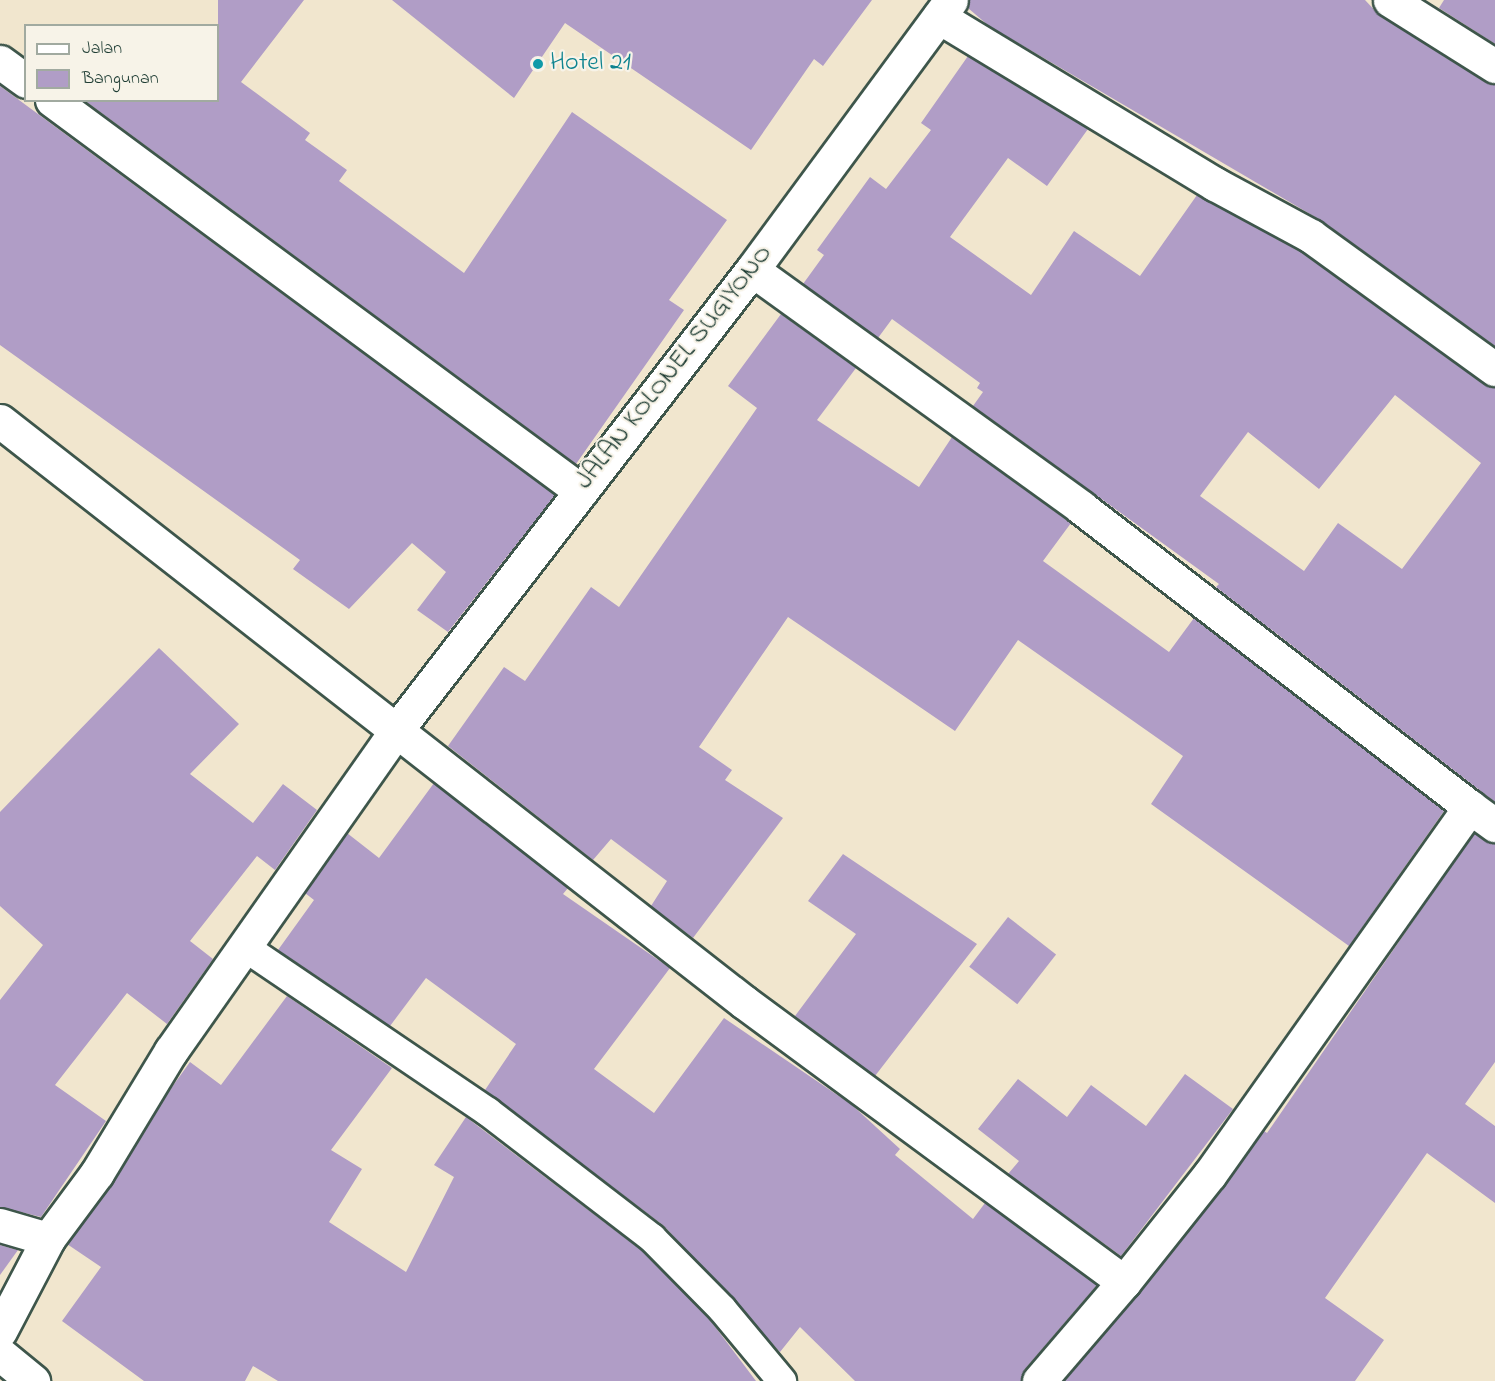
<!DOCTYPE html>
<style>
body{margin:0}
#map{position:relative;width:1495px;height:1381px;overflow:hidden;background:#f1e6ce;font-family:"Indie Flower",sans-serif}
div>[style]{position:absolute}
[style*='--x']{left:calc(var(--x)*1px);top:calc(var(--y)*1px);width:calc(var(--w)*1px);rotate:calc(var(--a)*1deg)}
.building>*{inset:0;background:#b09dc6;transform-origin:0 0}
.roads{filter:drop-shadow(2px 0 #3e564b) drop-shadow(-2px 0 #3e564b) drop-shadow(0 2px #3e564b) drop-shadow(0 -2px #3e564b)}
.lane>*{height:28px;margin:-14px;padding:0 14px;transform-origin:14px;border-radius:14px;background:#fff}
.street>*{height:33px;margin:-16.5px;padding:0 16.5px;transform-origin:16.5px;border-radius:16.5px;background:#fff}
.dots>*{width:16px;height:16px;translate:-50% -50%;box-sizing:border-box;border:3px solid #f7f3e8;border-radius:50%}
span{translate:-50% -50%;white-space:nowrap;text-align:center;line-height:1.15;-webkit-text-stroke:4.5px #f7f3e8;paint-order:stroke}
.culture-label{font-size:26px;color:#0d838f}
.left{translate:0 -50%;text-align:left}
.street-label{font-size:26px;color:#1f3d34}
.legend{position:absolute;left:24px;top:24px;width:195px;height:78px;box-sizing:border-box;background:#f7f3e8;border:2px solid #a1aaa0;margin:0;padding:8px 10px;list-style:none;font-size:18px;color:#1f3d34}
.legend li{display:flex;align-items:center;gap:12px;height:30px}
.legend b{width:30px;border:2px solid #a1aaa0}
</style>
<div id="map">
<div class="building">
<div style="clip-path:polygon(218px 0,304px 0,241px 82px,310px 133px,305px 140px,347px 170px,339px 181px,464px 273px,572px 112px,727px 220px,669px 300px,684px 310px,576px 464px,84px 100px,218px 100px)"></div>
<div style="clip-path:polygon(392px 0,872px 0,823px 66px,814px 59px,751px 150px,565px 23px,514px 98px)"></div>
<div style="clip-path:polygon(969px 0,1365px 0,1380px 16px,1495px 85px,1495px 346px,1322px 221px,989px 26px,968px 8px)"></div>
<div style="clip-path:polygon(1444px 0,1495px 0,1495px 44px,1439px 8px)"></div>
<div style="clip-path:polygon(evenodd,968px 56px,1088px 129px,1047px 186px,1008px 158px,950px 237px,1031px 295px,1074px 231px,1140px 276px,1197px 195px,1301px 252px,1495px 387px,1495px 802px,1216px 587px,1219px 584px,973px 406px,983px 392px,977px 388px,980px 383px,892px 319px,878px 338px,803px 284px,824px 255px,817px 250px,870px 177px,886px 189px,931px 130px,921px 123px,968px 56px,1395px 395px,1481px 463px,1402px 569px,1338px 523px,1304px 571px,1200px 496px,1248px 432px,1319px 489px,1395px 395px)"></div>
<div style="clip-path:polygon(0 86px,555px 495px,448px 632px,417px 610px,446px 572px,412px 543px,349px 609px,293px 569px,300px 560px,0 345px)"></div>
<div style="clip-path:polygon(781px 314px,856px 368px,817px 420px,919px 487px,952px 437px,1071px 523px,1043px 561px,1169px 652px,1194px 618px,1444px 811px,1349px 946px,1151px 804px,1183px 756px,1018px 640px,955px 731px,788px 617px,699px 747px,732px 770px,725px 780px,783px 818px,693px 938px,651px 906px,667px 881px,611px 839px,593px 860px,448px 746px,504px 667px,525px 681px,591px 587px,619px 607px,757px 408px,728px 386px)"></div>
<div style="clip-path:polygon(159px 648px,239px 724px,190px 774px,253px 823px,283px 784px,317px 810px,275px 870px,257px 856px,190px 941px,213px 959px,167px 1024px,127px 993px,55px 1085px,106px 1121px,41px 1217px,0 1207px,0 1000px,43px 945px,0 906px,0 812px)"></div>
<div style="clip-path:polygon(434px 783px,568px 888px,563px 894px,670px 968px,594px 1069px,654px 1113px,724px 1018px,852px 1105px,900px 1149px,895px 1155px,973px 1219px,985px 1203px,1097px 1285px,1025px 1369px,1021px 1381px,855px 1381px,800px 1327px,780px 1352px,664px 1226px,485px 1090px,516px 1044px,426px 978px,390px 1026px,278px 950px,314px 900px,305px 893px,347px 833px,379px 858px)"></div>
<div style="clip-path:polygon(1474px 833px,1495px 843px,1495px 1062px,1465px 1104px,1495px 1126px,1495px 1203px,1427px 1153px,1325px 1298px,1384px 1340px,1355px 1381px,1064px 1381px,1264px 1131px,1267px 1133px)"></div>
<div style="clip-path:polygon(843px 854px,977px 944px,875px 1076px,795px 1016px,856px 934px,808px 901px)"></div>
<div style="left:1008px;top:917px;width:61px;height:63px;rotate:38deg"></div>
<div style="clip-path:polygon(287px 996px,392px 1068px,331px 1150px,362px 1169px,329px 1222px,406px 1272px,454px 1177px,434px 1165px,466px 1117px,641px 1250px,710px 1320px,756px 1381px,278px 1381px,253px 1366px,245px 1381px,144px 1381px,62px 1321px,101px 1267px,67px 1244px,167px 1094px,190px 1062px,221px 1085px)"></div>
<div style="clip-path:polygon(1185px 1074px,1233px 1109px,1121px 1256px,1008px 1174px,1019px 1161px,978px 1129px,1018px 1079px,1067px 1117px,1091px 1085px,1146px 1126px)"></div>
<div style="clip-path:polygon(0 1245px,18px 1250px,0 1275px)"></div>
</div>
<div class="roads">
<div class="lane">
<div style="--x:246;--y:948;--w:292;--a:34.1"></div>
<div style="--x:488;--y:1112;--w:207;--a:37.5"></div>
<div style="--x:652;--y:1238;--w:100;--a:45.4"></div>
<div style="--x:722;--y:1309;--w:94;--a:50.2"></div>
</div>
<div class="street">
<div style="--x:1390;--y:0;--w:124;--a:32.2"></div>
<div style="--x:939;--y:17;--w:323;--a:31.2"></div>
<div style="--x:1215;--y:184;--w:109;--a:28.4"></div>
<div style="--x:1311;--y:236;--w:227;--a:35.9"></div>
<div style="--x:0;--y:62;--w:32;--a:36"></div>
<div style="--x:52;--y:100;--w:658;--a:36.47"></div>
<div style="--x:0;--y:421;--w:944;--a:37.99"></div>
<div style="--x:744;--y:1002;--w:472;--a:36.4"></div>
<div style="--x:1124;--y:1282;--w:138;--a:-51.5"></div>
<div style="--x:1210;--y:1174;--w:450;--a:-54.7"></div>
<div style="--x:1470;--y:807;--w:491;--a:-142.4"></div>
<div style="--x:1081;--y:507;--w:405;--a:-144.2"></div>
<div style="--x:1470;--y:807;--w:31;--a:36"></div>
<div style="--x:0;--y:1225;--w:50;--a:16.3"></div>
<div style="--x:0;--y:1331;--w:104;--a:-62.4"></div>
<div style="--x:48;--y:1239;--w:82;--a:-53.4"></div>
<div style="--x:97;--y:1173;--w:143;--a:-58.8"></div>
<div style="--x:171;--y:1051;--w:390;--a:-54.9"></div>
<div style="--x:395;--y:732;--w:584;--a:-52.31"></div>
<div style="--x:752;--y:270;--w:335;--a:-53.6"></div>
<div style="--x:0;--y:1354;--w:43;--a:39.3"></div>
<div style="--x:1039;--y:1381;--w:130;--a:-49.4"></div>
</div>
</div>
<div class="dots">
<div style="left:538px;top:64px;background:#0f9aa8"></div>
</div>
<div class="culture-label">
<span class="left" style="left:550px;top:64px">Hotel 21</span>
</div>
<div class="street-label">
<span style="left:675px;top:368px;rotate:-52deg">JALAN KOLONEL SUGIYONO</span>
</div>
<ul class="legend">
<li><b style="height:8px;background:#fff"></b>Jalan</li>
<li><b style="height:16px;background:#b09dc6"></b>Bangunan</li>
</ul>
</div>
